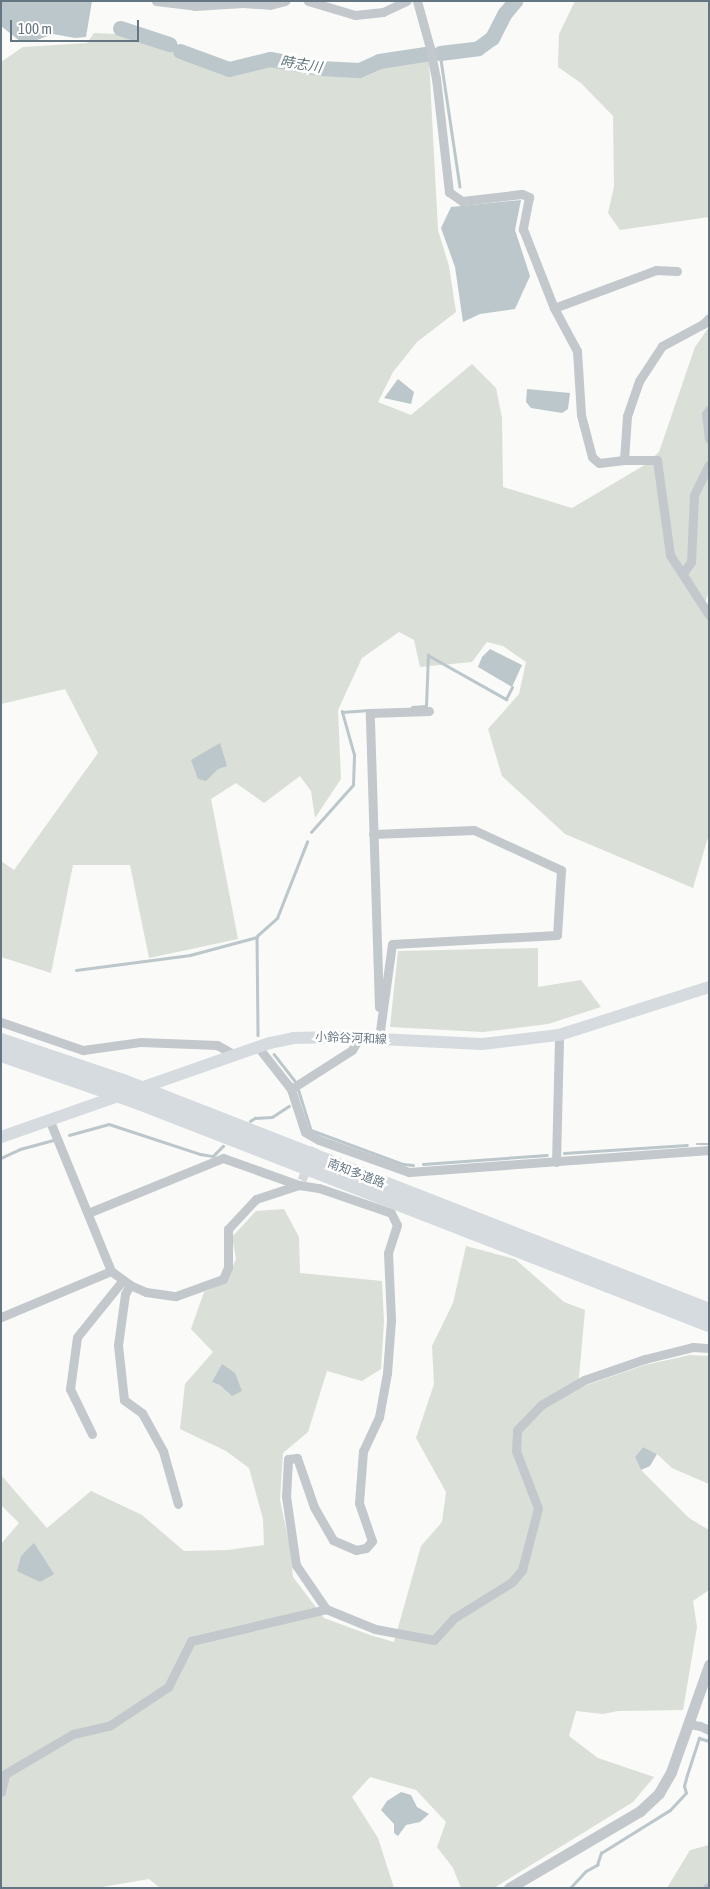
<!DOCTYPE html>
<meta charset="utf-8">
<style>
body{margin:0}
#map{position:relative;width:710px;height:1889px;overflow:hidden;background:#fafaf8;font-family:"Asap Condensed","Noto Sans JP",sans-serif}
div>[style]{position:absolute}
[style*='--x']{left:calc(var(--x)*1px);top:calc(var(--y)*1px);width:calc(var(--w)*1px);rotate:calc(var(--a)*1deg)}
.green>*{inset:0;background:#dadfd7}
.water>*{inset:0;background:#bbc7cb}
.stream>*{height:2.5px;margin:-1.25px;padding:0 1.25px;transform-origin:1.25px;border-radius:1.25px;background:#bbc7cb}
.river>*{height:15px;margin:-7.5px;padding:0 7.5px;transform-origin:7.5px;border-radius:7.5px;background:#bbc7cb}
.minor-tunnel>*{height:9px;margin-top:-4.5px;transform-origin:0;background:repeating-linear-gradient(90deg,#d5d9db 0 9px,transparent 0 13.5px)}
.minor>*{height:9px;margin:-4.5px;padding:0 4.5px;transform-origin:4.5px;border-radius:4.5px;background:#c3c8cc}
.tertiary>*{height:11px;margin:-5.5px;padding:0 5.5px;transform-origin:5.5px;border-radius:5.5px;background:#c3c8cc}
.secondary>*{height:12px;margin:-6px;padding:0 6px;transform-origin:6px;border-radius:6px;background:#d6dbdf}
.motorway>*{height:16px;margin:-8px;padding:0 8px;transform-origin:8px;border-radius:8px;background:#d6dbdf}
span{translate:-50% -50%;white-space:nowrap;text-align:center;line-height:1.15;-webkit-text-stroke:5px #fff;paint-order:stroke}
.street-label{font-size:12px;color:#657683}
.water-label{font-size:14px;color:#60757c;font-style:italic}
.frame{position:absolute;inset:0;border:2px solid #657683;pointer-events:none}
.scale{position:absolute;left:10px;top:20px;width:129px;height:22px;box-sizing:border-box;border:2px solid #657683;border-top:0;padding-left:6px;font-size:15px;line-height:18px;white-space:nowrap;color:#657683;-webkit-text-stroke:4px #fff;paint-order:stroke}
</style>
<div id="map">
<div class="green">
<div style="clip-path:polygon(575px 1px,709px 1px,709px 217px,620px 230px,608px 213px,614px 187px,613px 116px,581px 83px,558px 67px,559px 34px)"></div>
<div style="clip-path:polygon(94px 33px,163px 36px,228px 74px,271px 62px,318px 73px,375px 69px,429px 60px,438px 230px,449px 266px,456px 312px,417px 342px,393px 372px,378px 402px,411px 415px,472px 364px,496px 388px,502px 418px,503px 487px,572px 508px,643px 466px,659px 452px,695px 347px,709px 327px,709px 592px,704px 605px,709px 619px,709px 834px,693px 888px,565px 834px,502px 776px,488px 729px,519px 694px,526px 662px,503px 646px,487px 642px,472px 662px,420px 667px,414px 640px,399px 632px,362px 658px,338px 710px,341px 779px,315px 818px,311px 791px,300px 776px,264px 803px,236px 783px,211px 799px,238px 939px,149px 958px,130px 865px,73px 865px,51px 973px,1px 957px,1px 861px,14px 870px,98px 753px,65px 689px,1px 704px,1px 62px,23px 47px,87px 43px)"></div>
<div style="clip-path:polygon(538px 948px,538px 987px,581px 980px,601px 1007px,548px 1024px,483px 1032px,390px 1027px,398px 951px)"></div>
<div style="clip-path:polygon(284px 1209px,299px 1237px,300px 1273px,382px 1281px,384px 1321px,381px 1369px,362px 1381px,327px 1371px,308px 1432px,283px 1453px,280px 1500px,289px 1543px,293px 1577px,324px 1618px,370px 1635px,394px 1642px,421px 1546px,442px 1522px,446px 1492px,416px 1438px,434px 1384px,432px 1346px,453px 1303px,466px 1246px,515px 1259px,564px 1302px,585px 1310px,578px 1388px,645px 1365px,690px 1355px,709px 1356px,709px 1484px,672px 1468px,657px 1454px,643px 1447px,635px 1457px,641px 1470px,689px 1518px,709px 1530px,709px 1590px,693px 1601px,697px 1627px,683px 1710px,618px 1711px,603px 1714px,576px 1711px,569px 1736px,598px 1758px,654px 1777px,633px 1802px,494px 1888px,461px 1888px,453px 1868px,437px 1847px,446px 1822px,416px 1790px,370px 1777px,352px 1797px,378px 1838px,394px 1888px,160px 1888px,149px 1879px,96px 1888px,1px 1888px,1px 1544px,19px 1523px,1px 1505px,1px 1475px,47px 1528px,91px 1491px,142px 1515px,184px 1551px,228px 1550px,264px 1545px,263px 1519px,249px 1468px,226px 1451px,180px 1429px,185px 1384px,213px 1352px,191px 1329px,204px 1292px,226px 1282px,236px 1259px,232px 1237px,256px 1211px)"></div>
<div style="clip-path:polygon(709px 1845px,709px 1888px,667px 1888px,690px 1850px)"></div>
</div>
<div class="water">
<div style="clip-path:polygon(1px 1px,92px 1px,86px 37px,75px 38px,53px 34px,32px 42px,21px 42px,1px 26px)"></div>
<div style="clip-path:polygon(521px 200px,515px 230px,530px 276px,515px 309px,480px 314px,463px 322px,455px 267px,441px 228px,451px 207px)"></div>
<div style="clip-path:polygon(398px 379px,414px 392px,411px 404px,384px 398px)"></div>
<div style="clip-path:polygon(527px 389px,570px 393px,568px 409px,562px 413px,531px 408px,526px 402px)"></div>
<div style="clip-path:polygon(490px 649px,522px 665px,512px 687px,478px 667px,482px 657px)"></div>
<div style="clip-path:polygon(220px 743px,227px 766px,218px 769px,206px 781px,198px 779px,191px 760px)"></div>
<div style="clip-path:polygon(222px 1364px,235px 1373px,242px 1391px,232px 1396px,220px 1385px,212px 1382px)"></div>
<div style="clip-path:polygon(643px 1447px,657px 1454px,650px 1466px,641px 1470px,635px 1457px)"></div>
<div style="clip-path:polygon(34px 1543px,54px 1574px,40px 1582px,17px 1571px,21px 1556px)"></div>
<div style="clip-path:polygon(401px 1792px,411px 1795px,417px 1807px,429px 1814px,420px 1822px,406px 1825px,398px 1836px,394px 1833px,394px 1824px,381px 1810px,387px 1801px)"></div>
</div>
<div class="stream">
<div style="--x:440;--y:53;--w:135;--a:81.5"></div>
<div style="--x:412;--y:707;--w:14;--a:-4"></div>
<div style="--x:426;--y:706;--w:51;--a:-87.8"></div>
<div style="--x:428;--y:655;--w:90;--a:29.4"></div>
<div style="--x:506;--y:699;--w:13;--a:-63"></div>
<div style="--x:311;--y:832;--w:63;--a:-48.2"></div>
<div style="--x:353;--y:785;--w:30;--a:-88"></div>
<div style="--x:354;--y:755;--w:45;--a:-105.6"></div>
<div style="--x:342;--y:712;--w:27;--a:-4"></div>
<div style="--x:257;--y:936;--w:27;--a:-42"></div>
<div style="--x:277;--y:918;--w:82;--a:-68.5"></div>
<div style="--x:76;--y:970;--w:115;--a:-7.5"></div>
<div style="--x:190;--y:955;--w:69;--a:-15"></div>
<div style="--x:257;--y:937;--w:98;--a:89.4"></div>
<div style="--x:274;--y:1054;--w:34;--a:52"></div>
<div style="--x:298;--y:1088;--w:44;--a:72.8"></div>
<div style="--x:311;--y:1130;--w:98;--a:20.3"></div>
<div style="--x:403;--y:1164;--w:10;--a:6"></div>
<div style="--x:250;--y:1121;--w:6;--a:-31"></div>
<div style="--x:255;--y:1118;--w:17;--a:-3"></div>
<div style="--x:272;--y:1117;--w:20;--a:-33"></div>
<div style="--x:69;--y:1135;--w:41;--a:-15.4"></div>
<div style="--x:109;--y:1124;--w:96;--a:18.2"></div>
<div style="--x:200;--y:1154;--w:13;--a:9"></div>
<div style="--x:213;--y:1156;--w:14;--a:-45"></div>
<div style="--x:697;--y:1144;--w:12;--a:0"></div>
<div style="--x:564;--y:1153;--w:123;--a:-3.7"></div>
<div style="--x:1;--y:1158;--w:21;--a:-25"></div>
<div style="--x:20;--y:1149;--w:35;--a:-15"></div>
<div style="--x:423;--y:1164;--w:124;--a:-4.2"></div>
<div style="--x:570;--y:1888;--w:23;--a:-47"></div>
<div style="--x:586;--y:1871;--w:13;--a:-29"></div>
<div style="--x:597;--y:1865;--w:13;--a:-72"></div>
<div style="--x:601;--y:1853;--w:81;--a:-31.9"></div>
<div style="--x:670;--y:1810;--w:23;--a:-47"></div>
<div style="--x:686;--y:1793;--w:7;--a:-106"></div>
<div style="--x:684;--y:1786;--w:11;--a:-75"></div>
<div style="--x:687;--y:1775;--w:39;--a:-72"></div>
<div style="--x:699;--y:1738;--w:10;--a:17"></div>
</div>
<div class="river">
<div style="--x:120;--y:28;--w:52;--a:18.1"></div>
<div style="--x:180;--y:51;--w:52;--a:20.2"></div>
<div style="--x:229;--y:69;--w:42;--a:-13.7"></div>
<div style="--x:270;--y:59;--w:51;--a:10.2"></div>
<div style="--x:320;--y:68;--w:39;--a:3"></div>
<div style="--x:359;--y:70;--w:22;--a:-24"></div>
<div style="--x:379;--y:61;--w:47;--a:-8.7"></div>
<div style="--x:440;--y:53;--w:38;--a:-7"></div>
<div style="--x:478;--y:48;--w:17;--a:-36"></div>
<div style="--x:492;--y:38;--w:28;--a:-63"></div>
<div style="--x:505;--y:13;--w:16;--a:-50"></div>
</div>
<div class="minor-tunnel">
<div style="--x:302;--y:1180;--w:35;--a:-68"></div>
</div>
<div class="minor">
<div style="--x:156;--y:1;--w:38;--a:7"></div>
<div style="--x:194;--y:6;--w:49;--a:-3.5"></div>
<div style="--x:243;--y:3;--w:27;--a:4"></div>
<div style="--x:270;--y:5;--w:16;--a:-15"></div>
<div style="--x:308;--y:1;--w:49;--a:16.6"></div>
<div style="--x:355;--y:15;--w:28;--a:-6"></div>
<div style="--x:383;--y:12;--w:26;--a:-25"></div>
<div style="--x:417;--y:1;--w:49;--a:74.5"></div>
<div style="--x:430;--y:48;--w:31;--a:79"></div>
<div style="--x:436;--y:78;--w:115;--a:83.5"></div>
<div style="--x:449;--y:192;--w:16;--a:35"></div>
<div style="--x:462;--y:201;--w:60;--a:-6.7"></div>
<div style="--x:522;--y:194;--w:8;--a:23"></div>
<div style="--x:529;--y:197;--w:33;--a:101"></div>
<div style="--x:523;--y:229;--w:85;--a:68.6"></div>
<div style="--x:554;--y:308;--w:49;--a:61.9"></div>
<div style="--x:577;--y:351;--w:64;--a:86.4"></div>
<div style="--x:581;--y:415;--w:43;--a:75.3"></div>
<div style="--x:592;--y:457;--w:9;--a:41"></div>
<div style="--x:599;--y:463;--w:25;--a:-7"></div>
<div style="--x:624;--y:460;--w:33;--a:0"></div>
<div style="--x:657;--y:460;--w:96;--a:82.2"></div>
<div style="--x:670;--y:555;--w:72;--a:57"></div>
<div style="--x:554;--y:308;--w:109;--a:-20.4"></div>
<div style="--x:656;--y:270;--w:21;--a:3"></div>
<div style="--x:709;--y:410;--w:5;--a:127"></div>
<div style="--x:706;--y:414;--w:25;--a:83"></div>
<div style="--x:624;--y:460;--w:44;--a:-86.1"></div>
<div style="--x:627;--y:416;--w:37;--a:-71"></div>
<div style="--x:639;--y:381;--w:42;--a:-56.7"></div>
<div style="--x:662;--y:346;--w:47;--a:-28.2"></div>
<div style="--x:703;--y:324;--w:8;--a:-45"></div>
<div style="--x:683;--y:573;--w:14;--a:-54"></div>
<div style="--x:691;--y:562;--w:67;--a:-87.4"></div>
<div style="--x:694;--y:495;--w:34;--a:-64"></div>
<div style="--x:373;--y:834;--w:101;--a:-2.3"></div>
<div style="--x:474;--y:830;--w:96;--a:24.7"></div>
<div style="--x:561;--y:870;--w:65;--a:93.5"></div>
<div style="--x:557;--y:935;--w:165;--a:176.9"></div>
<div style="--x:392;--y:944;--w:88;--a:97.9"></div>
<div style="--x:379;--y:1007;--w:294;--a:-91.8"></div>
<div style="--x:370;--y:713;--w:59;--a:-1.9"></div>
<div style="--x:1;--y:1022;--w:87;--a:18.9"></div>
<div style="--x:83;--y:1050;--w:59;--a:-7.9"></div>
<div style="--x:141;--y:1042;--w:76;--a:2.3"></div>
<div style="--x:217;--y:1045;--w:21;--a:29"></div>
<div style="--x:258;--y:1047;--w:53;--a:51.8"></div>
<div style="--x:291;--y:1089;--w:45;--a:72"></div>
<div style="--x:305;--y:1132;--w:16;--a:30"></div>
<div style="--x:319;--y:1140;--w:96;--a:19.6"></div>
<div style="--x:409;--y:1172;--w:301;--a:-4.2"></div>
<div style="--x:291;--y:1089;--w:72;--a:-32.6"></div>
<div style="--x:352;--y:1050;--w:14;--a:-60"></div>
<div style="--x:49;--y:1119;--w:164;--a:67.8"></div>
<div style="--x:111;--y:1271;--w:24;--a:36"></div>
<div style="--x:130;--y:1285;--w:17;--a:24"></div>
<div style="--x:146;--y:1292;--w:30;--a:8"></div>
<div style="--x:176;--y:1296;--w:50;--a:-19.9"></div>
<div style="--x:223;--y:1279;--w:13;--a:-67"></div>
<div style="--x:228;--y:1267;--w:38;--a:-90"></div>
<div style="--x:228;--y:1229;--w:41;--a:-47"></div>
<div style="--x:256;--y:1199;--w:45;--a:-18"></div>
<div style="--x:556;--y:1162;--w:127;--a:-88.6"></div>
<div style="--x:88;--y:1213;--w:146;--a:-22.2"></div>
<div style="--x:223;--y:1158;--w:81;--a:19.6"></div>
<div style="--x:299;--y:1185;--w:20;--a:9"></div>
<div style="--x:319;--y:1188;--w:76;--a:19.1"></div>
<div style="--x:391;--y:1213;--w:13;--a:63"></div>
<div style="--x:397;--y:1225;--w:29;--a:108"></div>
<div style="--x:388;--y:1253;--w:67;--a:87.4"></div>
<div style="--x:391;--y:1320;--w:53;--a:94.3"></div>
<div style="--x:387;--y:1373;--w:45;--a:100.3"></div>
<div style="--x:379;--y:1417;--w:38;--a:115"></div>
<div style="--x:363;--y:1451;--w:52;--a:94.4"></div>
<div style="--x:359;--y:1503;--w:40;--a:71.1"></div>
<div style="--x:372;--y:1541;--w:9;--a:131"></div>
<div style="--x:366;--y:1548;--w:10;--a:169"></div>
<div style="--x:356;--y:1550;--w:25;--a:-157"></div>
<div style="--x:333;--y:1540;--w:38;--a:-120"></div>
<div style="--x:314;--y:1507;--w:52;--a:-109.1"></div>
<div style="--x:297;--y:1458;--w:9;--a:174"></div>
<div style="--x:288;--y:1459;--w:37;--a:93"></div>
<div style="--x:286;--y:1496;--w:70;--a:81.8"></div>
<div style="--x:296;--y:1565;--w:53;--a:55.7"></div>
<div style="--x:130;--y:1285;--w:10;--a:119"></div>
<div style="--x:125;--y:1294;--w:51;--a:97.8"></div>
<div style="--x:118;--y:1345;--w:55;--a:83.8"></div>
<div style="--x:124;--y:1400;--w:22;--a:36"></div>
<div style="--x:142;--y:1413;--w:43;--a:61.1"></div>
<div style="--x:163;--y:1451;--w:55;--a:74.2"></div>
<div style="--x:1;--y:1317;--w:119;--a:-22.7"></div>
<div style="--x:92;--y:1434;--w:50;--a:-116.1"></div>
<div style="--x:70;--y:1389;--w:52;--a:-82.3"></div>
<div style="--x:77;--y:1337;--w:73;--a:-51.1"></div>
<div style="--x:689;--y:1724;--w:11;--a:10"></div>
<div style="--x:700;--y:1726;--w:10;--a:24"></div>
<div style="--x:1;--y:1792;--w:18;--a:-77"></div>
<div style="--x:5;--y:1774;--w:79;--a:-30.5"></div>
<div style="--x:73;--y:1734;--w:37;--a:-13"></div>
<div style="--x:109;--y:1726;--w:71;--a:-33.5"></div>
<div style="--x:168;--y:1687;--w:51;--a:-63.4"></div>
<div style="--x:191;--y:1641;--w:139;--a:-13.3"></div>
<div style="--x:326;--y:1609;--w:53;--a:22.2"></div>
<div style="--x:375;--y:1629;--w:60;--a:10.6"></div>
<div style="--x:434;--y:1640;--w:30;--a:-48"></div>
<div style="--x:454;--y:1618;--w:68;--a:-31.8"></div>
<div style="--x:512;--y:1582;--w:16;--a:-50"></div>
<div style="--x:522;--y:1570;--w:64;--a:-75.5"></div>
<div style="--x:538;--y:1508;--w:61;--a:-111.1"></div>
<div style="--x:516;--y:1451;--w:21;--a:-87"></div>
<div style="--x:517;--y:1430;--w:35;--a:-46"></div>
<div style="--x:541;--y:1405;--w:50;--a:-30.2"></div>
<div style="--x:584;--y:1380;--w:65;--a:-19"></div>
<div style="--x:645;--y:1359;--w:49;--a:-14"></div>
<div style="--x:693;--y:1347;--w:16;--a:4"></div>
<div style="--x:707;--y:1888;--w:2;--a:-27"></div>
</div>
<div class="tertiary">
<div style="--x:509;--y:1888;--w:152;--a:-30.4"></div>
<div style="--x:640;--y:1811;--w:26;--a:-43"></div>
<div style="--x:659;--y:1793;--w:24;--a:-60"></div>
<div style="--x:671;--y:1772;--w:114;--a:-70.4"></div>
</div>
<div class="secondary">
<div style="--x:1;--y:1137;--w:285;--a:-19.3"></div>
<div style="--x:270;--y:1043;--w:24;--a:-12"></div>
<div style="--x:293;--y:1038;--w:45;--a:-1.3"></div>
<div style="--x:338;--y:1037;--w:144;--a:2.8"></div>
<div style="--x:482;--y:1044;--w:78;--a:-6.7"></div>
<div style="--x:559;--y:1035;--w:157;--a:-17.7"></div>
</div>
<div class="motorway">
<div style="--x:1;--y:1041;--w:129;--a:18.6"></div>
<div style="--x:123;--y:1082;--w:629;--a:21.34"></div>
<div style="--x:1;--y:1054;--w:141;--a:19.1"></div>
<div style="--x:134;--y:1100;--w:617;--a:21.28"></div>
</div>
<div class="street-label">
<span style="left:351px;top:1039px;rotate:2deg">小鈴谷河和線</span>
<span style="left:356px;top:1174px;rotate:21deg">南知多道路</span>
</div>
<div class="water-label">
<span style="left:301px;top:64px;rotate:9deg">時志川</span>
</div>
<div class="frame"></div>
<div class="scale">100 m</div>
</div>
